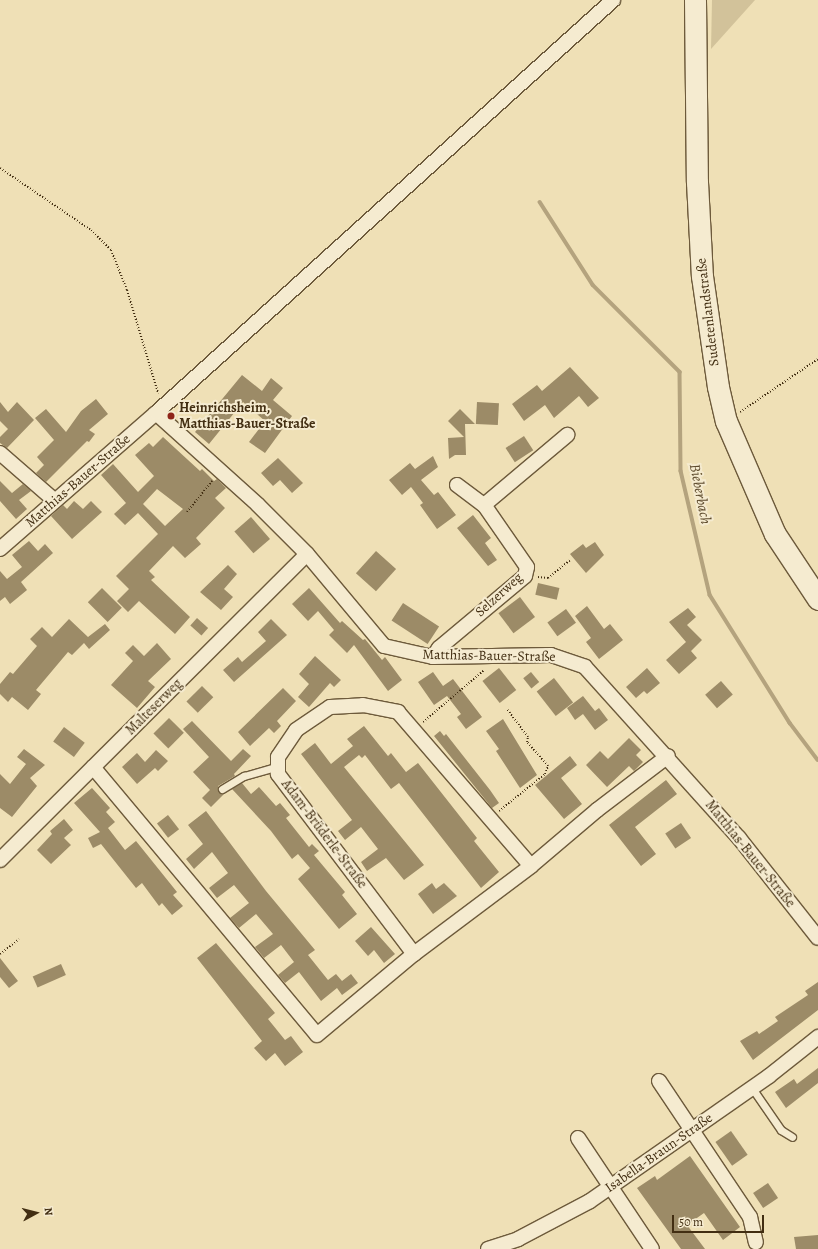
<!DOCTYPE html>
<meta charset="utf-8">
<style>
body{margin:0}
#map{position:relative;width:818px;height:1249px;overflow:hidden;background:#efe0b6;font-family:Alegreya,serif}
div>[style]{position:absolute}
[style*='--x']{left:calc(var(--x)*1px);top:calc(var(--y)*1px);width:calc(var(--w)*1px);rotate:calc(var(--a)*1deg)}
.green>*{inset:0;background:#d2c29a}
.stream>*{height:3.5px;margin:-1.75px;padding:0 1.75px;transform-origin:1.75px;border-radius:1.75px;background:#b4a37e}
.building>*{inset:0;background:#9c8b67;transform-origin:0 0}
.path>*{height:2px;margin-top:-1px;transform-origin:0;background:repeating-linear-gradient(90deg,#422e12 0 1px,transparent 0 3px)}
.roads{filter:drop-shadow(1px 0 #6d5a3b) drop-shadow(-1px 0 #6d5a3b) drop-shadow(0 1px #6d5a3b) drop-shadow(0 -1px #6d5a3b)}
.lane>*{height:7px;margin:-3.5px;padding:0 3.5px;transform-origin:3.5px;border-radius:3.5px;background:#f5ebd0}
.street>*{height:14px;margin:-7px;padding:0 7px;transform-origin:7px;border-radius:7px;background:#f5ebd0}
.secondary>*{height:21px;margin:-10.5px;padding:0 10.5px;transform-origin:10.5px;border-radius:10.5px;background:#f5ebd0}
.dots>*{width:11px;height:11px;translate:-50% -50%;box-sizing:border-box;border:2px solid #f5ebd0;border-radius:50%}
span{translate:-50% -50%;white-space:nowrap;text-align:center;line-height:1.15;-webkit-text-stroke:4px #f5ebd0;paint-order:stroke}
.street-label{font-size:14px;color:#422e12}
.poi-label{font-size:14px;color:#422e12;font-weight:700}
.left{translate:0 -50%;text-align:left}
.water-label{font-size:15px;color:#5e4b2d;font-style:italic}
.north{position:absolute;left:16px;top:1193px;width:40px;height:40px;-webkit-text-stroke:3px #f5ebd0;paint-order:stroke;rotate:83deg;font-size:11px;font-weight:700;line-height:16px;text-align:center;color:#422e12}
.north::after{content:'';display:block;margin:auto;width:14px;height:18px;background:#422e12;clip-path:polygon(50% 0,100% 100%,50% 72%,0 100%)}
.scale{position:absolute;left:672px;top:1215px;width:92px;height:18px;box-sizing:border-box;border:2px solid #422e12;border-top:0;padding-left:5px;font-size:12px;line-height:14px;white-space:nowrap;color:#422e12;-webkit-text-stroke:3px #f5ebd0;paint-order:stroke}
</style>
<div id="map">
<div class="green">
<div style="clip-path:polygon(712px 0,755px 0,711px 49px)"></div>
</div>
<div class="stream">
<div style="--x:540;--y:202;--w:98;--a:57.4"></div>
<div style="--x:593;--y:285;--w:123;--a:45"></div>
<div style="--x:680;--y:372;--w:99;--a:89.4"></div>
<div style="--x:681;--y:471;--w:127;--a:76.8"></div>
<div style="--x:710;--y:595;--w:151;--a:58"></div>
<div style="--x:790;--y:723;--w:46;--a:52.9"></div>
</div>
<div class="building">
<div style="clip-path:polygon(570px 367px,599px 398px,588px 407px,579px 396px,554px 418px,545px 405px,524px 421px,512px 404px,537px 385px,542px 391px)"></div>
<div style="clip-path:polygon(242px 375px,262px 391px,271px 378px,283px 388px,273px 400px,292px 416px,265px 453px,249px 442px,265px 421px,243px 402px,209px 444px,195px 432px)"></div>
<div style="clip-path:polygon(96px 399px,108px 414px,89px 430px,95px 434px,89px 442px,87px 441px,46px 482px,36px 473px,44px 465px,37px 457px,54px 440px,35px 418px,46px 409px,66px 432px,81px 411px)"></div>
<div style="clip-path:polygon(0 402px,8px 412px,17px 402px,34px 420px,7px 448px,0 443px,0 437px,8px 429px,0 421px)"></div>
<div style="left:477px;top:402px;width:22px;height:22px;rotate:3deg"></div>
<div style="clip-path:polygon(460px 409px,475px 424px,465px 424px,466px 455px,455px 455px,449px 459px,448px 438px,464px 437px,448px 421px)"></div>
<div style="left:524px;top:436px;width:17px;height:22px;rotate:57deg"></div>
<div style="clip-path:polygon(evenodd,163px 437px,200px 471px,202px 469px,214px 481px,217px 479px,226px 488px,215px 498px,225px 508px,196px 538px,201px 544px,185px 558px,173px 546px,149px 571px,155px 577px,151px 580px,190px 617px,175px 634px,139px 601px,128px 612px,117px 601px,129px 589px,116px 576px,158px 534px,138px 513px,125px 525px,114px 514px,126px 503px,101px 475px,113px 464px,138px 492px,154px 476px,135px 455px,149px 443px,153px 447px,163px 437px,157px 489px,183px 509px,165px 526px,143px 504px,157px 489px)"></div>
<div style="clip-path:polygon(433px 456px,438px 467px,421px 480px,434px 495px,438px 492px,456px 515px,437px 529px,420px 505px,423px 503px,411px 487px,402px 495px,389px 480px,410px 463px,415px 469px)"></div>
<div style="clip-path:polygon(278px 458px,303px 483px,292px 493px,280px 480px,273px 486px,261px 473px)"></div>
<div style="clip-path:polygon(0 481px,12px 493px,23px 484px,31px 491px,19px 500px,27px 509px,16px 519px,0 501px)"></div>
<div style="clip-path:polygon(74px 501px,83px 509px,91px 501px,102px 512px,72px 539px,51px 516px,63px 505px,67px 509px)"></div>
<div style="clip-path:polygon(473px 515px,491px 538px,485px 543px,497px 560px,488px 566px,457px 528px)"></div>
<div style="left:251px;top:517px;width:29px;height:22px;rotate:49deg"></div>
<div style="clip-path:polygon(29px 541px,38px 551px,45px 544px,53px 553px,21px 582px,27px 590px,10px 604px,5px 597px,0 601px,0 571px,7px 579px,22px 567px,12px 555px)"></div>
<div style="clip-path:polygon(595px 542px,604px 555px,586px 573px,570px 554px,583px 544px,586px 548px)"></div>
<div style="left:376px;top:551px;width:27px;height:30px;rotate:42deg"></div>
<div style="clip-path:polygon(228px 565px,237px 574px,224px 589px,233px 597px,221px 610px,200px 592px)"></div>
<div style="left:538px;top:583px;width:22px;height:12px;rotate:13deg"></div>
<div style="left:102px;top:588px;width:28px;height:20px;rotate:45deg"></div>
<div style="clip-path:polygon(309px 588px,340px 623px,342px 621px,363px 640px,365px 639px,382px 660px,385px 657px,402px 680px,388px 691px,354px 645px,347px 653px,329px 635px,334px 630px,318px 611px,308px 621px,292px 604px)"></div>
<div style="left:520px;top:597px;width:25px;height:27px;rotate:53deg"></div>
<div style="left:403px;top:603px;width:43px;height:21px;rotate:33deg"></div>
<div style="clip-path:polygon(587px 606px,604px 629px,610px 624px,623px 640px,599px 659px,586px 642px,591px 638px,575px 616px)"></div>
<div style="clip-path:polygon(688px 608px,696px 617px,687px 625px,702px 640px,691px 651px,697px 658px,679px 674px,666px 660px,686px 642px,669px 622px)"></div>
<div style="left:566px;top:609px;width:17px;height:23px;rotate:54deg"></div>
<div style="left:197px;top:618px;width:15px;height:10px;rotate:42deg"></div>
<div style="clip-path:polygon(69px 619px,88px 637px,105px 624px,110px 630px,89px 649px,84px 643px,72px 655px,68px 652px,36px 690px,41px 694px,28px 710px,12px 697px,8px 702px,0 694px,0 684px,10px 672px,13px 674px,37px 646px,30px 639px,42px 627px,52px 637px)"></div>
<div style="clip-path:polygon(271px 619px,287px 635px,234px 682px,223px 670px,238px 657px,242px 662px,266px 641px,258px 632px)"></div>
<div style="clip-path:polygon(157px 643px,171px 659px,148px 681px,155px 687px,137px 708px,111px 685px,133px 661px,125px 653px,133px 645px,144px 656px)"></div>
<div style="clip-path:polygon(315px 656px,341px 680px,334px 687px,330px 683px,309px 707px,298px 697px,309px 684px,299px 674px)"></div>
<div style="left:499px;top:668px;width:28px;height:21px;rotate:52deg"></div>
<div style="clip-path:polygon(647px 668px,660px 683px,647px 694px,644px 691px,636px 698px,626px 687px)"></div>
<div style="clip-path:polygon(433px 672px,443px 686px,453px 679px,482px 717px,466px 729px,457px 717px,461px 714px,447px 696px,434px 705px,418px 682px)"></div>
<div style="left:531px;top:672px;width:13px;height:10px;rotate:51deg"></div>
<div style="left:554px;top:678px;width:31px;height:22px;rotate:52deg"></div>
<div style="left:721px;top:681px;width:18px;height:21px;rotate:49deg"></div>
<div style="left:202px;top:686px;width:16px;height:22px;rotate:45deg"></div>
<div style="clip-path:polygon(283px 688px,296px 701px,277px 721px,281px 726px,274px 733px,269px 728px,250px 746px,238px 732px)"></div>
<div style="clip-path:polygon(583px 696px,595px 711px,599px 708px,608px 720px,595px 730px,583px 714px,575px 720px,567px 708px)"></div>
<div style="left:169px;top:718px;width:21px;height:22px;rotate:45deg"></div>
<div style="clip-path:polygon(503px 719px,537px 775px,520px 788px,496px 751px,499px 749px,486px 731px)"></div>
<div style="clip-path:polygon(192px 721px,231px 761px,243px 749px,251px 756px,234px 774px,235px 776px,218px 786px,219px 793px,226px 792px,211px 807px,202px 798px,210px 790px,193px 772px,209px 757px,183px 729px)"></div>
<div style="clip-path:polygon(364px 726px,388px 756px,391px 753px,406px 772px,418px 763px,477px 838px,474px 841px,499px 872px,481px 888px,399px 783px,391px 789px,365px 755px,362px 758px,359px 755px,344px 767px,424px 865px,404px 880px,386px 858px,367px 871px,361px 862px,378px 849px,361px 827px,345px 840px,338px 831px,352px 820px,301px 754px,315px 743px,331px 764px,353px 746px,347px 739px)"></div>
<div style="left:64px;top:727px;width:26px;height:18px;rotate:37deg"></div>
<div style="clip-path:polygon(440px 731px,444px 736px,446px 734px,490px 790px,499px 803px,492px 808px,434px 736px)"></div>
<div style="clip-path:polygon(629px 738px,641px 750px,636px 755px,643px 762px,634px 771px,629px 766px,607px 787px,586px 765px,600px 751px,608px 759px)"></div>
<div style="clip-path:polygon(24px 749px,45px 765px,30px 778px,37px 786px,12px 817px,0 808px,0 774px,10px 784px,26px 764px,17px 757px)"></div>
<div style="clip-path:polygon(156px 750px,168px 761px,158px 771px,155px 768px,137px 784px,122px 767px,137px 753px,145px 762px)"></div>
<div style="clip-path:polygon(570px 756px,577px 765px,561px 778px,582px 804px,564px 819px,535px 785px)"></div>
<div style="clip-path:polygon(666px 780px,677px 794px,635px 827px,656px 854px,641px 866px,609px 825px)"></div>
<div style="clip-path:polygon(242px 783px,251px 794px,259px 787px,276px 806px,280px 803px,290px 815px,286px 818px,309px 847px,312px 844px,319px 851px,314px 855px,345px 892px,342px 895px,357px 914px,339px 929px,298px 879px,310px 868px,298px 854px,292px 859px,271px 831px,232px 789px)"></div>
<div style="clip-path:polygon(92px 788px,110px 808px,106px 812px,115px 822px,108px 828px,125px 850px,136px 841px,177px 892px,173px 895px,183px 906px,172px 915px,162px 903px,159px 906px,142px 883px,136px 888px,101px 844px,93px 848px,88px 838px,100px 832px,74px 803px)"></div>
<div style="clip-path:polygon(206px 811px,266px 891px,315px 950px,308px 955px,328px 980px,336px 974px,342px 981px,351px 974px,358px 983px,342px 995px,337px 988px,321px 1001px,299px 972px,285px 983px,278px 975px,294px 962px,281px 945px,264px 958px,255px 947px,273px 934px,256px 914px,239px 928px,230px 918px,249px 903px,234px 885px,217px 898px,209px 888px,228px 873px,212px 852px,194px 869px,186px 859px,203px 844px,188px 825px)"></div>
<div style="left:168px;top:815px;width:18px;height:14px;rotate:52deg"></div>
<div style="clip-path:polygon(64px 819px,73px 830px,64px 838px,71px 845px,51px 864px,37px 850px,52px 834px,50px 831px)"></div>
<div style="left:681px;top:823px;width:18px;height:19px;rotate:56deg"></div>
<div style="clip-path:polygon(432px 883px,436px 889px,444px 883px,457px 896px,433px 914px,418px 894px)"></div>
<div style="clip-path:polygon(371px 927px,395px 954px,384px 963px,374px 950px,368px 956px,355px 941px)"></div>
<div style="clip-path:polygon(216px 943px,275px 1013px,268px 1019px,285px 1040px,291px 1036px,303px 1052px,285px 1066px,275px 1053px,266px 1061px,254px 1048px,262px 1041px,197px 958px)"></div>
<div style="clip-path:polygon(0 958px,18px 981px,9px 988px,0 977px)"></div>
<div style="left:61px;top:964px;width:12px;height:31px;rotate:66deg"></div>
<div style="clip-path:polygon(818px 982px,818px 1010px,753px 1060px,740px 1041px,757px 1031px,759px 1034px,778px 1021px,775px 1017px,808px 995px,805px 991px)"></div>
<div style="clip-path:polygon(818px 1068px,818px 1083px,786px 1108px,775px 1092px,794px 1079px,797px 1084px)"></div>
<div style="left:731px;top:1131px;width:29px;height:19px;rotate:55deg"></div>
<div style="clip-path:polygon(690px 1156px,740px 1227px,723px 1240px,704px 1213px,687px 1225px,705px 1249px,681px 1249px,637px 1188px,655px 1176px,657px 1180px)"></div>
<div style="left:768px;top:1183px;width:18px;height:18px;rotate:56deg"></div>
<div style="clip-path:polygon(818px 1235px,818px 1249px,796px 1249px,794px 1237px)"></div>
</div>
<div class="path">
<div style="--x:0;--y:168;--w:110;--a:34.3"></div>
<div style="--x:91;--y:230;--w:28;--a:45"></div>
<div style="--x:111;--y:250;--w:43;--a:68.2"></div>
<div style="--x:127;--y:290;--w:108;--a:73.2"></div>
<div style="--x:740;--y:412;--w:94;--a:-34.2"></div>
<div style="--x:187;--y:512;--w:40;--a:-51"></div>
<div style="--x:538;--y:577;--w:10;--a:6"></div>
<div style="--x:548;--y:578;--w:28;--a:-39"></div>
<div style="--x:423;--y:722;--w:80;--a:-40.4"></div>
<div style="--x:499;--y:811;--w:59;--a:-38.8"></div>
<div style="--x:545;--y:774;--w:9;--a:-69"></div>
<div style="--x:548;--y:766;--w:32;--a:-131"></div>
<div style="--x:527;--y:742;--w:5;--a:-79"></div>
<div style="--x:528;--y:737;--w:35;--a:-127"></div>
<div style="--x:0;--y:954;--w:24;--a:-38"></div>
</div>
<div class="roads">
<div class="lane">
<div style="--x:222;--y:789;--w:26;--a:-31"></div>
<div style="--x:244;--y:776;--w:35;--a:-16"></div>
<div style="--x:752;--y:1088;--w:51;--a:55.4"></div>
<div style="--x:781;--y:1130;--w:13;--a:32"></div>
</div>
<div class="street">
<div style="--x:156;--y:413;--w:137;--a:42"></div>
<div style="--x:258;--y:505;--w:69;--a:45"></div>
<div style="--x:307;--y:554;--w:120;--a:50.1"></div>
<div style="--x:384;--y:646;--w:50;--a:12.7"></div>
<div style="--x:433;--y:657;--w:118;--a:-1"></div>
<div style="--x:551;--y:655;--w:36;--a:19"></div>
<div style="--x:585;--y:667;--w:230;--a:48"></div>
<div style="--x:739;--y:838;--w:127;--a:51.7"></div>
<div style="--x:0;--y:453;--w:72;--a:41"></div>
<div style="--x:457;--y:485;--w:34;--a:37"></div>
<div style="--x:0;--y:549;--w:207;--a:-41.1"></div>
<div style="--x:156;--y:413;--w:616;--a:-42.1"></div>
<div style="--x:433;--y:657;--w:11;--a:-56"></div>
<div style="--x:439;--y:648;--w:112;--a:-39.9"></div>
<div style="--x:525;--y:576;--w:9;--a:-77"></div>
<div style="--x:527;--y:567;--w:75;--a:-124.7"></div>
<div style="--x:484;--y:505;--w:109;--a:-40.1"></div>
<div style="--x:93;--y:767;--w:349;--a:50.1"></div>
<div style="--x:317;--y:1035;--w:126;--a:-39.9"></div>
<div style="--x:414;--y:954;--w:146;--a:-36.9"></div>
<div style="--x:531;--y:866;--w:87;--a:-40.3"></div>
<div style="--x:597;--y:810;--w:89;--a:-37.3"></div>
<div style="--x:0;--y:860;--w:433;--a:-44.9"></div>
<div style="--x:414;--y:954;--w:226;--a:-127.1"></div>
<div style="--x:278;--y:774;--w:17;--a:-90"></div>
<div style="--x:278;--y:757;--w:32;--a:-56"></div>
<div style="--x:296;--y:730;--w:41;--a:-34.1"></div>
<div style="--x:330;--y:707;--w:33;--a:-3"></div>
<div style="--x:363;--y:705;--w:36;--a:11"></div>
<div style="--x:398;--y:712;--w:203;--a:49.2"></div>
<div style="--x:659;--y:1081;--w:164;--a:56.2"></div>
<div style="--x:750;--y:1217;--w:26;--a:77"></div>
<div style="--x:578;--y:1138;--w:133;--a:56.3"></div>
<div style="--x:488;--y:1249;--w:32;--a:-18"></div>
<div style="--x:518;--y:1239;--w:81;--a:-27.8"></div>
<div style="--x:590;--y:1201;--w:218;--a:-34.9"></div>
<div style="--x:769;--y:1076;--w:63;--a:-38.5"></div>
</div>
<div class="secondary">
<div style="--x:695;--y:0;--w:182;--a:89.4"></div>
<div style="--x:697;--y:182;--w:94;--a:87"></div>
<div style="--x:702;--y:276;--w:112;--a:81.8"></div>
<div style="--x:718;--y:387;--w:35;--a:77"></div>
<div style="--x:726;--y:421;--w:123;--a:66.6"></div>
<div style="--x:775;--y:534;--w:78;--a:56.5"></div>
</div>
</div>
<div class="dots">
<div style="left:171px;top:416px;background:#8f2418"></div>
</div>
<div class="street-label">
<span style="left:708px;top:312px;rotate:-97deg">Sudetenlandstraße</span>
<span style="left:78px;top:481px;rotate:-41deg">Matthias-Bauer-Straße</span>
<span style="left:499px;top:595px;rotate:-42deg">Selzerweg</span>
<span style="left:489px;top:656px;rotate:1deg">Matthias-Bauer-Straße</span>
<span style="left:154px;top:707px;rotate:-45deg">Malteserweg</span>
<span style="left:324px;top:834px;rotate:53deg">Adam-Brüderle-Straße</span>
<span style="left:750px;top:854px;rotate:51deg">Matthias-Bauer-Straße</span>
<span style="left:659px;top:1153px;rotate:-35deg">Isabella-Braun-Straße</span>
</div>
<div class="poi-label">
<span class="left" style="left:179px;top:416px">Heinrichsheim,<br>Matthias-Bauer-Straße</span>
</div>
<div class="water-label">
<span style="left:700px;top:494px;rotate:79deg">Bieberbach</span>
</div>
<div class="north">N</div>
<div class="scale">50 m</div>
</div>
